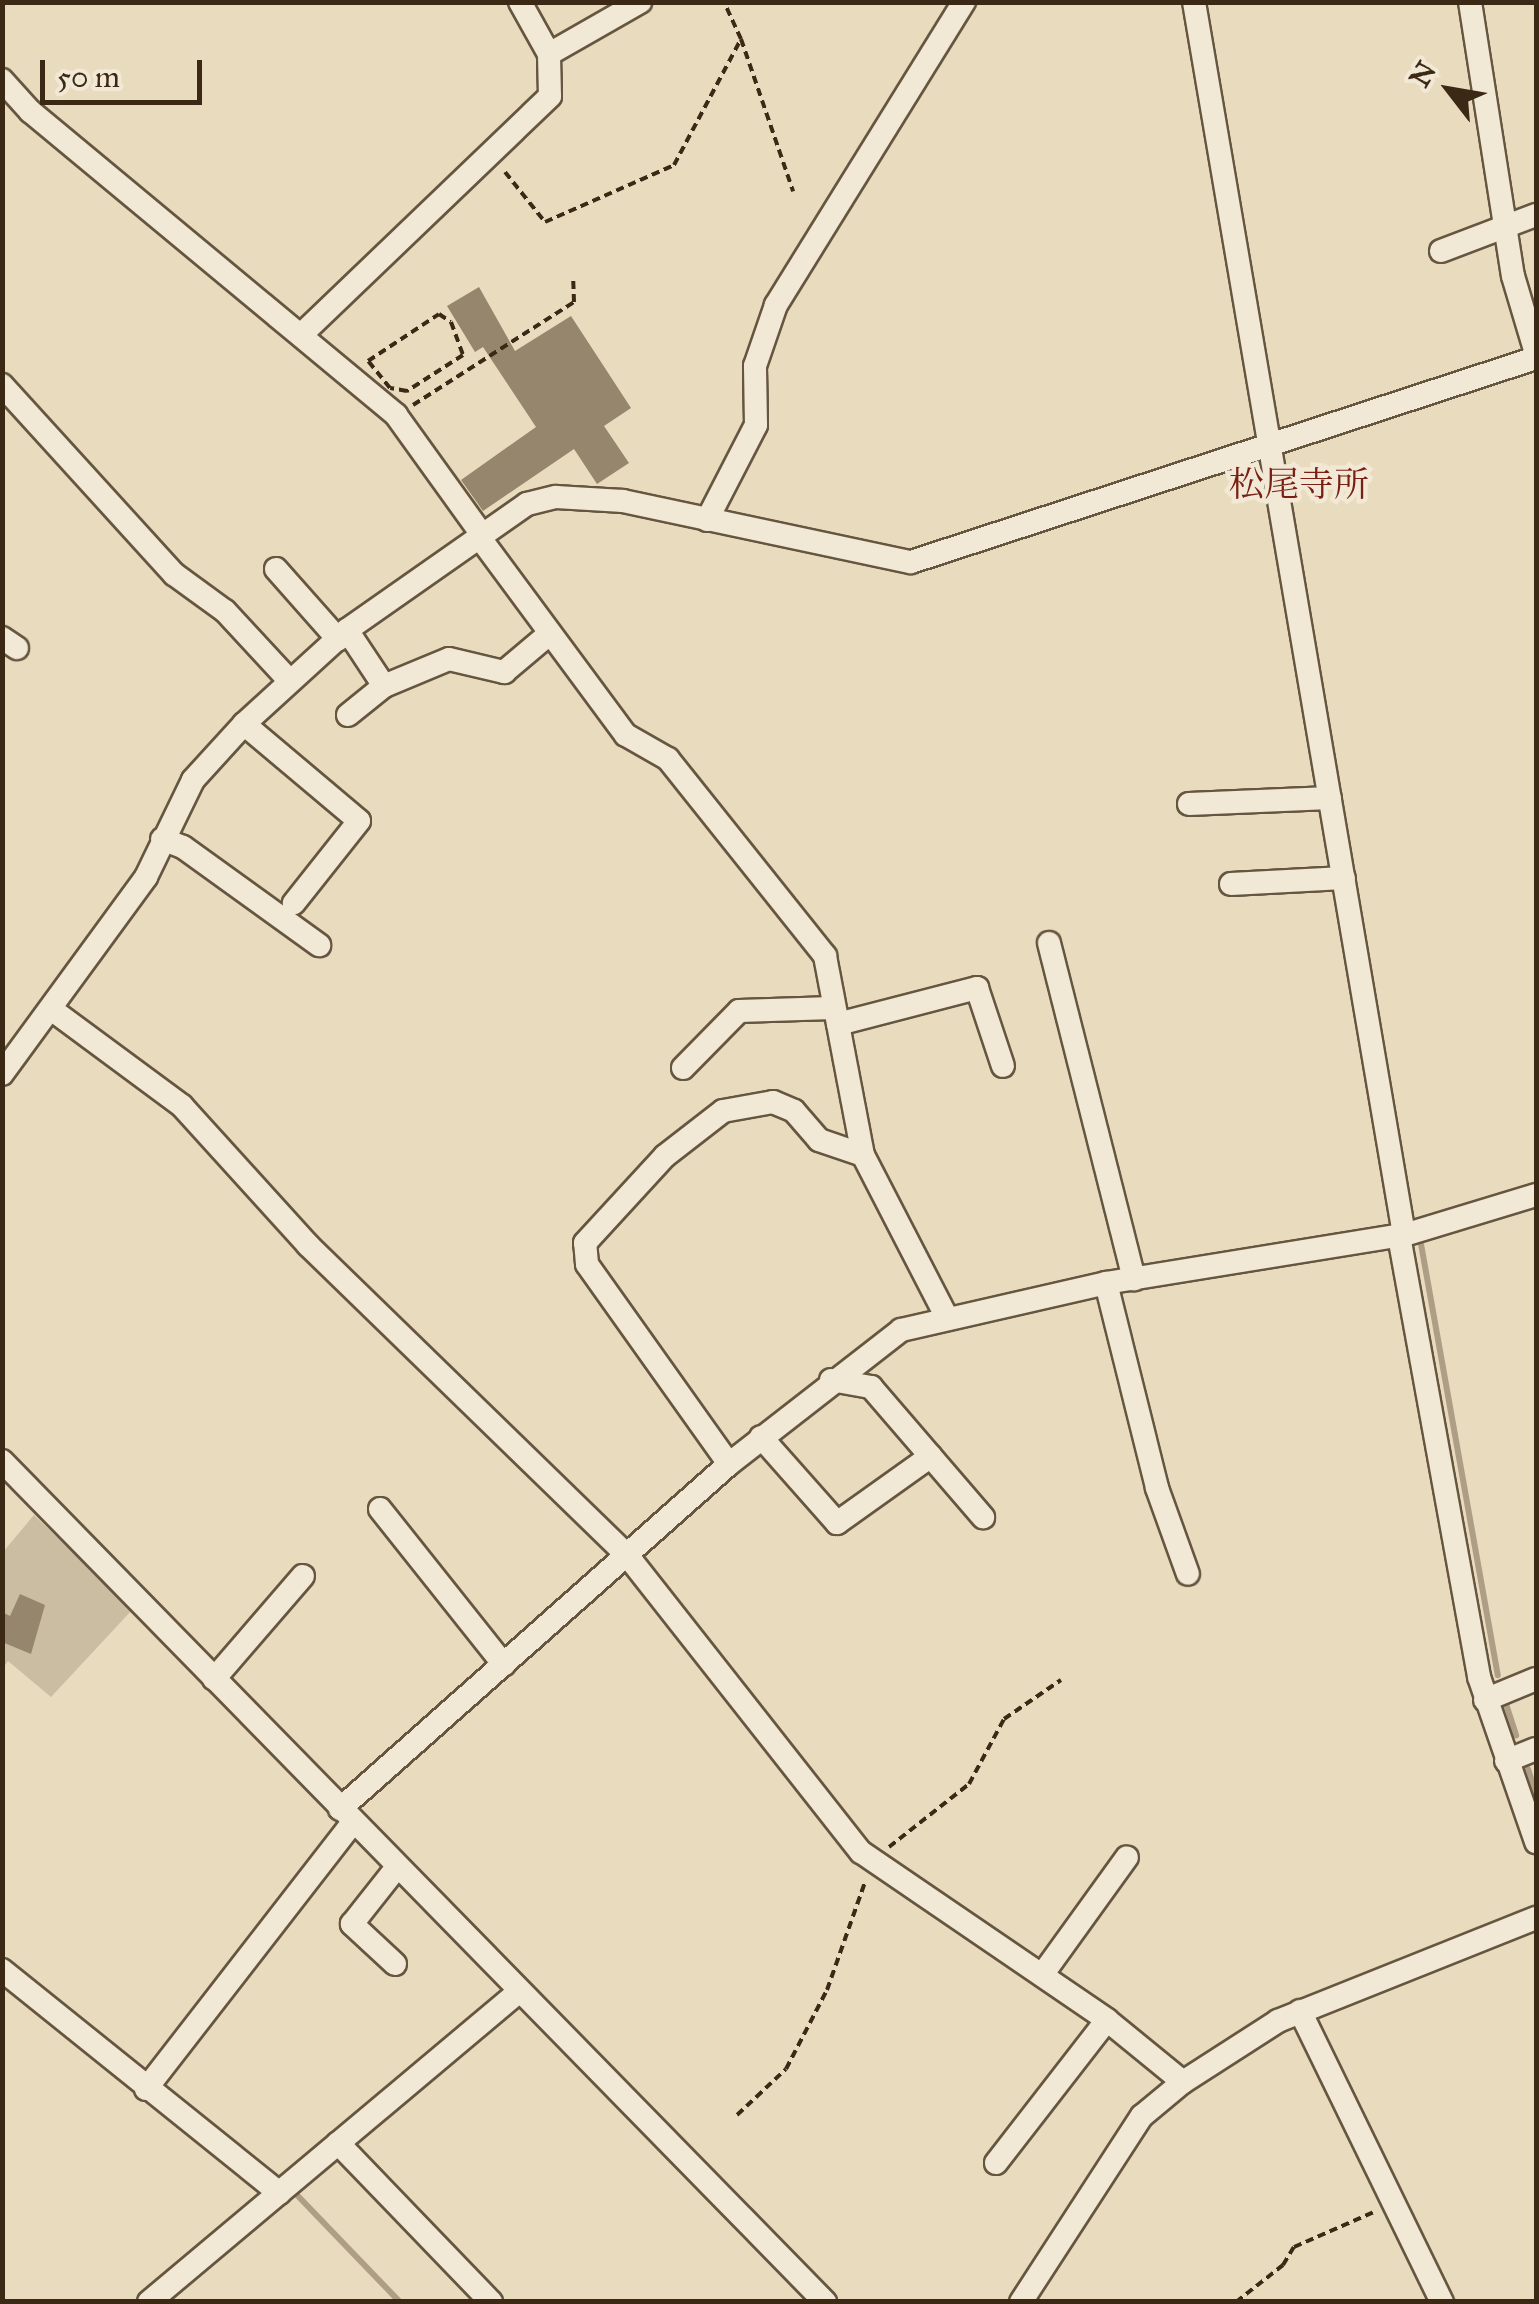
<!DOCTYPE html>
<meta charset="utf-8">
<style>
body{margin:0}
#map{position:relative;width:1539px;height:2304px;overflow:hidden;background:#e9dbbe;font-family:"IM FELL Great Primer","Noto Serif JP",serif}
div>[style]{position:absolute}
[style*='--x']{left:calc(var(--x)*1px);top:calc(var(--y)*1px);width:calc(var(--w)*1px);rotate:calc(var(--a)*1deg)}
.green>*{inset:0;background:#cbbda1}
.stream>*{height:6px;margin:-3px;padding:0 3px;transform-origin:3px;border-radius:3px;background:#ae9e85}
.building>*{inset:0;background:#95866d}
.path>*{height:4px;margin-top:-2px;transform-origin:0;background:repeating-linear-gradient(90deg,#3b2916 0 8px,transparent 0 13px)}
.roads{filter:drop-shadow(2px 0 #665640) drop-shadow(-2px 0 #665640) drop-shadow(0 2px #665640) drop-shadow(0 -2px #665640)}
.minor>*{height:22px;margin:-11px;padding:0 11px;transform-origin:11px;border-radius:11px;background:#f1e8d5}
span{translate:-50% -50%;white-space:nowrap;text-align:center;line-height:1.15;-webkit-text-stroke:9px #f1e8d5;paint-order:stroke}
.quarter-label{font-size:35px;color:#7a1f14}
.frame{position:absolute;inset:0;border:5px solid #3b2916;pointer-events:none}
.north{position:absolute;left:1399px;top:40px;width:100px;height:100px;-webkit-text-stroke:8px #f1e8d5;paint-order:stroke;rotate:301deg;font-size:28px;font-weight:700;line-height:40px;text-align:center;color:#3b2916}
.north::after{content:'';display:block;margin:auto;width:35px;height:45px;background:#3b2916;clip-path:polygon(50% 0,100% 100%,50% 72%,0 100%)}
.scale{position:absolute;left:40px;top:60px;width:162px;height:45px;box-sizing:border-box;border:5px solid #3b2916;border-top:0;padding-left:12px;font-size:30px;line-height:35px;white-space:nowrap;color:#3b2916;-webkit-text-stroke:8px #f1e8d5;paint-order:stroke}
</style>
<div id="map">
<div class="green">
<div style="clip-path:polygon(34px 1515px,132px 1610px,51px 1697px,8px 1661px,3px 1668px,3px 1552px)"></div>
</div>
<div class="stream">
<div style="--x:1421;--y:1244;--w:438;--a:79.9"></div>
<div style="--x:1506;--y:1704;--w:33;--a:72"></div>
<div style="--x:1528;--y:1769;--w:25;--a:72"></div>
<div style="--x:296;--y:2194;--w:150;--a:46.1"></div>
</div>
<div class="building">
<div style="clip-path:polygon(479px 287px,515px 351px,571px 316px,631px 408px,604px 426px,629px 463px,597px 484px,574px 449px,483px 511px,461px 480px,536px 427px,483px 347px,475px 352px,447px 306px)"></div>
<div style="clip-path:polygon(20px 1594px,45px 1605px,31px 1654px,2px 1642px,2px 1612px,10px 1616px)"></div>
</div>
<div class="path">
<div style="--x:741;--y:39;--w:161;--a:71.1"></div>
<div style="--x:505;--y:172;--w:64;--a:51.3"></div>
<div style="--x:545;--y:222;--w:141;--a:-23.8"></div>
<div style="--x:674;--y:165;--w:143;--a:-62"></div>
<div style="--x:741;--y:39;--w:41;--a:-114.7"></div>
<div style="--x:439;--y:314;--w:14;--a:34"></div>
<div style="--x:451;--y:322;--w:35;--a:70"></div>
<div style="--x:463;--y:355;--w:67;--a:147.3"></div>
<div style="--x:407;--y:391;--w:17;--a:-170"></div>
<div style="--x:390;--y:388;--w:35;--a:-129"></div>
<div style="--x:368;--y:361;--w:85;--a:-33.5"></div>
<div style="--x:413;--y:405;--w:191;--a:-32.6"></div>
<div style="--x:574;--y:302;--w:23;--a:-92"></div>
<div style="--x:889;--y:1847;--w:102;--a:-38.2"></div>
<div style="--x:969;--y:1784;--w:74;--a:-61.7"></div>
<div style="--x:1004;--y:1719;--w:69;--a:-34.4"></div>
<div style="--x:737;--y:2115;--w:67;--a:-43.2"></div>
<div style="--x:786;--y:2069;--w:89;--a:-62.6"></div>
<div style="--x:827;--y:1990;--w:114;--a:-70.6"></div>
<div style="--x:1236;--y:2302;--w:60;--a:-38.2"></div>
<div style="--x:1283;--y:2265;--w:21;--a:-59"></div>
<div style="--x:1294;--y:2247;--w:90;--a:-23.7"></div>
</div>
<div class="roads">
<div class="minor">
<div style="--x:1194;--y:2;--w:1251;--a:80.33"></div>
<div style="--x:1470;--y:2;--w:277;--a:81.1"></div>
<div style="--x:1513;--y:276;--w:80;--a:73.4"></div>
<div style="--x:549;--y:54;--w:105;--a:-29.7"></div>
<div style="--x:2;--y:80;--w:42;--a:47.9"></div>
<div style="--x:30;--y:111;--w:476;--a:39.7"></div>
<div style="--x:396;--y:415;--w:149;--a:54.3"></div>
<div style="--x:1441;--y:251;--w:102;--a:-20.8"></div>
<div style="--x:301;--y:335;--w:345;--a:-43.8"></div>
<div style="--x:550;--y:96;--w:42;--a:-91.4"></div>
<div style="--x:549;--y:54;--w:60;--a:-119.1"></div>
<div style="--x:2;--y:385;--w:256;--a:47.7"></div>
<div style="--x:174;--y:574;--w:63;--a:36"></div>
<div style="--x:225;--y:611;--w:94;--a:47.2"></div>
<div style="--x:707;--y:520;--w:107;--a:-62.7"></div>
<div style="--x:756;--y:425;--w:59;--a:-91"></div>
<div style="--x:755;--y:366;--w:65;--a:-71"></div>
<div style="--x:776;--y:305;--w:357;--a:-58.2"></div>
<div style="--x:480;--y:538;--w:245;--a:53.5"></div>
<div style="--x:626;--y:735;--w:48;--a:29.7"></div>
<div style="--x:668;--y:759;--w:252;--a:51.4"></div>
<div style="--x:825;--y:956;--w:203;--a:79.2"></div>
<div style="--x:863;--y:1155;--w:181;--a:62.7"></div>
<div style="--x:276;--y:569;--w:94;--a:48.5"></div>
<div style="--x:347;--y:630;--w:67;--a:56.5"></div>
<div style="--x:2;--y:638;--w:18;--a:34"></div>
<div style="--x:348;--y:715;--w:46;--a:-38.9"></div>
<div style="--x:384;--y:686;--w:70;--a:-22.6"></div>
<div style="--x:449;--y:659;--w:57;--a:13.3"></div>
<div style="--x:504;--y:672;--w:57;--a:-40.1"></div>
<div style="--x:244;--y:724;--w:150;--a:40.1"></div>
<div style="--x:359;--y:821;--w:105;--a:128.4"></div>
<div style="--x:1189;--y:804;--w:141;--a:-2.4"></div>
<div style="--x:162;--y:839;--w:22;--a:21"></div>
<div style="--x:183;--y:847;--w:168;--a:35.8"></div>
<div style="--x:1231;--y:884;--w:113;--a:-3"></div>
<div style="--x:1049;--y:943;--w:347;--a:75.8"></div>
<div style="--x:51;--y:1009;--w:163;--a:36.5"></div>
<div style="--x:182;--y:1106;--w:188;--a:47.8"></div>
<div style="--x:308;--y:1245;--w:445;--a:44.2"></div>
<div style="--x:627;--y:1555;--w:378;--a:51.8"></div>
<div style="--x:861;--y:1852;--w:298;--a:34.3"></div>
<div style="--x:1107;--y:2020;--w:98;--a:39.2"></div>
<div style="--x:838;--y:1024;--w:144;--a:-14.5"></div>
<div style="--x:977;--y:988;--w:82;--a:71.6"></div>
<div style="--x:683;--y:1068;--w:80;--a:-45.5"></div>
<div style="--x:739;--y:1011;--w:94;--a:-1.8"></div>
<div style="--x:2;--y:1074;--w:244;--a:-53.8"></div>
<div style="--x:146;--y:877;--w:108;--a:-64.1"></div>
<div style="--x:193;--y:780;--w:76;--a:-47.7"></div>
<div style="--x:244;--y:724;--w:139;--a:-42.4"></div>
<div style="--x:347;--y:630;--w:220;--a:-35"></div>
<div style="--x:527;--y:504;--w:30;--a:-14"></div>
<div style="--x:556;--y:497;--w:67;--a:3.4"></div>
<div style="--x:623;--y:501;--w:294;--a:12"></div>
<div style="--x:911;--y:562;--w:657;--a:-18.08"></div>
<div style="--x:1399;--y:1236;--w:448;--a:79.7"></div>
<div style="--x:1479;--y:1677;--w:175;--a:70.9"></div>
<div style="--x:1106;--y:1283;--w:211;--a:76"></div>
<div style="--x:1157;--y:1488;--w:91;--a:70.2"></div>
<div style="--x:831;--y:1380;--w:41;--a:9.9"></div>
<div style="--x:871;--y:1387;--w:172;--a:49.3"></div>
<div style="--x:761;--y:1437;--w:115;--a:48.5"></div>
<div style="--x:837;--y:1523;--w:115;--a:-35.5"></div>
<div style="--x:2;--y:1461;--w:1177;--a:45.62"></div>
<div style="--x:729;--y:1464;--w:245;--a:-125.4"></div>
<div style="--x:587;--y:1264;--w:21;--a:-95"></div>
<div style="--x:585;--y:1243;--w:118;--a:-47.4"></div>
<div style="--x:665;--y:1156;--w:73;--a:-37.8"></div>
<div style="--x:723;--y:1111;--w:51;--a:-10.2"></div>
<div style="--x:773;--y:1102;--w:23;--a:23"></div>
<div style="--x:794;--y:1111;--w:38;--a:49"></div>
<div style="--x:819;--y:1140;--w:46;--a:18.8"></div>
<div style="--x:380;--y:1509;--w:199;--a:51.5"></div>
<div style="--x:214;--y:1679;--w:136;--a:-49.2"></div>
<div style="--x:1485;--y:1700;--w:55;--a:-22.4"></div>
<div style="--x:1506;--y:1761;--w:32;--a:-22"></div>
<div style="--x:340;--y:1809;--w:520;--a:-41.57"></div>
<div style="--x:729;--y:1464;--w:218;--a:-37.9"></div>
<div style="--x:901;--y:1330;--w:210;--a:-12.9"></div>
<div style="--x:1106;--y:1283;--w:302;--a:-9.2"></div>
<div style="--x:1404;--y:1235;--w:138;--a:-16.9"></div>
<div style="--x:395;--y:1964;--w:59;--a:-137.1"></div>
<div style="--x:352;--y:1924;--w:73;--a:-51.7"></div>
<div style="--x:2;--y:1970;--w:356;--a:38.8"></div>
<div style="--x:1042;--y:1975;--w:145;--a:-54.2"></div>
<div style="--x:1300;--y:2011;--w:324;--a:64"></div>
<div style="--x:146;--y:2089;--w:338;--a:-52.2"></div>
<div style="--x:338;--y:2143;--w:221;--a:46.1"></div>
<div style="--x:996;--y:2163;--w:181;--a:-52.2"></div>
<div style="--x:149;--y:2302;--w:482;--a:-40"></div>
<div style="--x:1021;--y:2302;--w:222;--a:-57"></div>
<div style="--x:1142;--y:2116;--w:53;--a:-39.7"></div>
<div style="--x:1183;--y:2082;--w:113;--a:-32.7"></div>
<div style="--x:1278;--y:2021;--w:278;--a:-21.8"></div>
</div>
</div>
<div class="quarter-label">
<span style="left:1299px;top:485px">松尾寺所</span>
</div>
<div class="frame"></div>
<div class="north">N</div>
<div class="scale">50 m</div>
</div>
